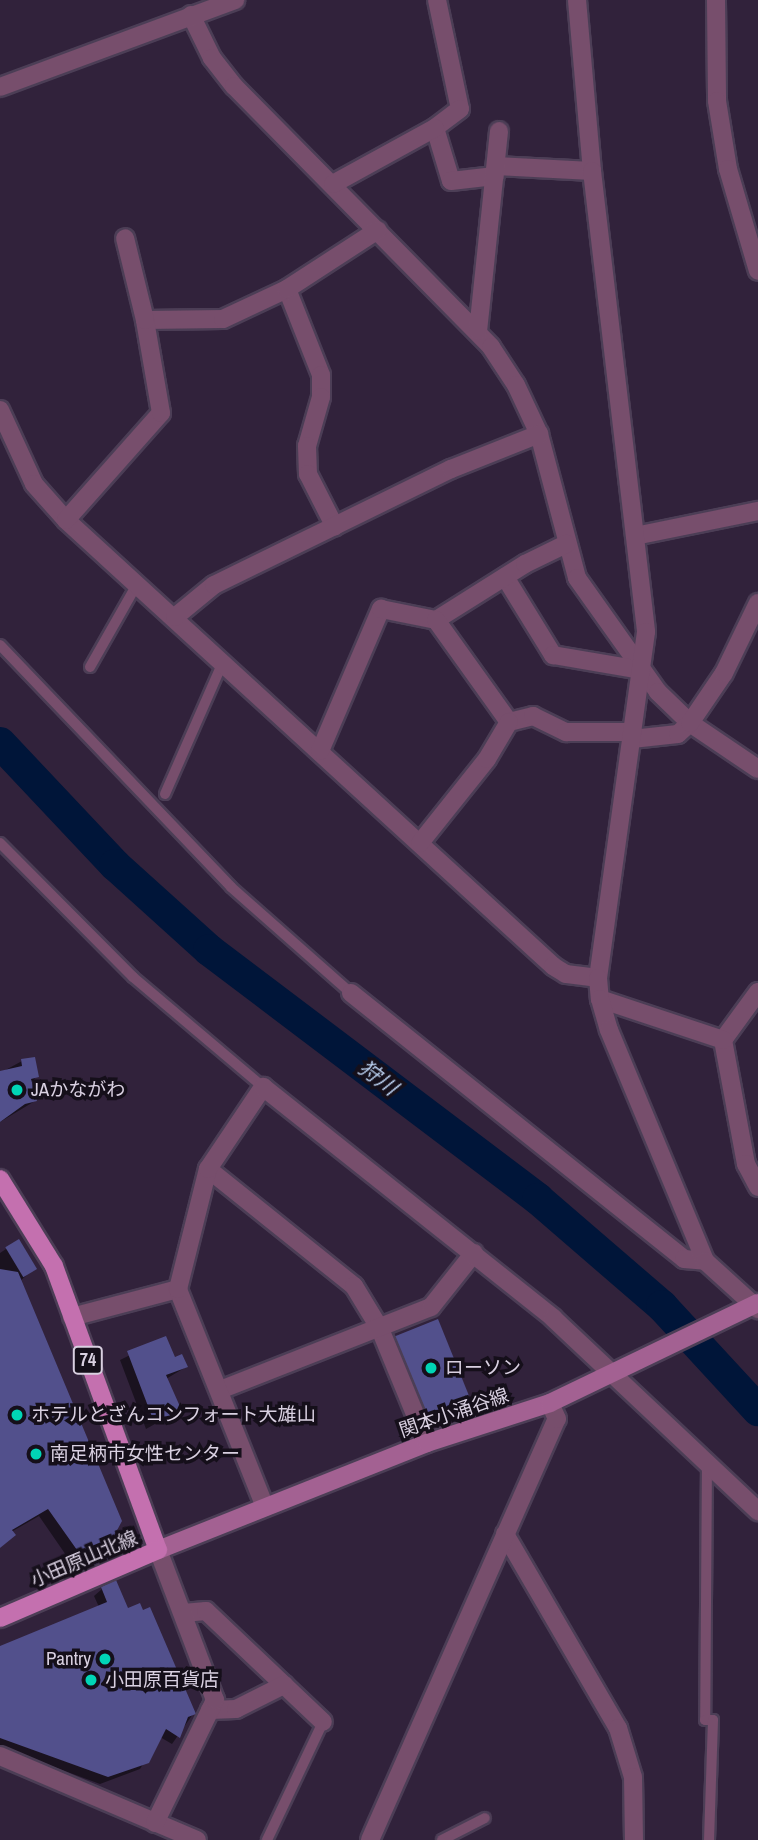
<!DOCTYPE html>
<meta charset="utf-8">
<style>
body{margin:0}
#map{position:relative;width:758px;height:1840px;overflow:hidden;background:#31223b;font-family:"Archivo Narrow","Noto Sans JP",sans-serif}
div>[style]{position:absolute}
[style*='--x']{left:calc(var(--x)*1px);top:calc(var(--y)*1px);width:calc(var(--w)*1px);rotate:calc(var(--a)*1deg)}
.shadow>*{inset:0;background:#0007}
.river>*{height:32px;margin:-16px;padding:0 16px;transform-origin:16px;border-radius:16px;background:#001539}
.building>*{inset:0;background:#52508c;transform-origin:0 0}
.roads{filter:drop-shadow(2px 0 #4c3e56) drop-shadow(-2px 0 #4c3e56) drop-shadow(0 2px #4c3e56) drop-shadow(0 -2px #4c3e56)}
.service>*{height:10px;margin:-5px;padding:0 5px;transform-origin:5px;border-radius:5px;background:#774e6c}
.minor>*{height:18px;margin:-9px;padding:0 9px;transform-origin:9px;border-radius:9px;background:#774e6c}
.tertiary>*{height:18px;margin:-9px;padding:0 9px;transform-origin:9px;border-radius:9px;background:#774e6c}
.secondary>*{height:18px;margin:-9px;padding:0 9px;transform-origin:9px;border-radius:9px;background:#a36192}
.primary>*{height:18px;margin:-9px;padding:0 9px;transform-origin:9px;border-radius:9px;background:#c470af}
.dots>*{width:19px;height:19px;translate:-50% -50%;box-sizing:border-box;border:4px solid #150f1a;border-radius:50%}
span{translate:-50% -50%;white-space:nowrap;text-align:center;line-height:1.15;-webkit-text-stroke:7px #150f1a;paint-order:stroke}
.shield-label span{padding:2px 5px;background:#150f1a;border:2px solid;border-radius:5px;-webkit-text-stroke-width:0}
.shield-label{font-size:18px;color:#d9d0e1;font-weight:700}
.poi-label{font-size:19px;color:#d9d0e1}
.left{translate:0 -50%;text-align:left}
.right{translate:-100% -50%;text-align:right}
.street-label{font-size:19px;color:#d9d0e1}
.water-label{font-size:21px;color:#bad0f0;font-style:italic}
</style>
<div id="map">
<div class="shadow">
<div style="clip-path:polygon(22px 1061px,37px 1076px,30px 1084px,35px 1101px,0 1122px,0 1073px)"></div>
<div style="clip-path:polygon(18px 1241px,35px 1268px,20px 1281px,113px 1535px,100px 1546px,106px 1559px,83px 1573px,76px 1555px,68px 1558px,39px 1516px,11px 1532px,0 1548px,0 1253px)"></div>
<div style="clip-path:polygon(165px 1338px,174px 1359px,186px 1367px,166px 1379px,180px 1410px,146px 1429px,120px 1360px)"></div>
<div style="clip-path:polygon(396px 1338px,468px 1398px,458px 1408px,418px 1424px,387px 1348px)"></div>
<div style="clip-path:polygon(102px 1589px,127px 1610px,193px 1714px,172px 1744px,160px 1737px,140px 1769px,100px 1784px,0 1747px,0 1648px,99px 1607px,94px 1596px)"></div>
</div>
<div class="river">
<div style="--x:0;--y:743;--w:168;--a:46.7"></div>
<div style="--x:115;--y:865;--w:127;--a:42.1"></div>
<div style="--x:209;--y:950;--w:413;--a:37.1"></div>
<div style="--x:538;--y:1199;--w:164;--a:40.8"></div>
<div style="--x:662;--y:1306;--w:142;--a:47.3"></div>
</div>
<div class="building">
<div style="clip-path:polygon(35px 1057px,39px 1077px,31px 1079px,37px 1101px,25px 1104px,0 1122px,0 1071px,22px 1066px,21px 1059px)"></div>
<div style="left:19px;top:1239px;width:35px;height:16px;rotate:59deg"></div>
<div style="clip-path:polygon(0 1269px,18px 1272px,122px 1521px,114px 1536px,100px 1541px,108px 1559px,92px 1566px,85px 1548px,77px 1550px,48px 1509px,12px 1530px,16px 1535px,0 1548px)"></div>
<div style="left:438px;top:1319px;width:86px;height:47px;rotate:68deg"></div>
<div style="clip-path:polygon(166px 1336px,175px 1357px,182px 1354px,188px 1367px,166px 1375px,182px 1411px,154px 1422px,127px 1351px)"></div>
<div style="clip-path:polygon(116px 1580px,128px 1608px,140px 1603px,143px 1610px,150px 1607px,196px 1714px,188px 1717px,180px 1738px,166px 1729px,149px 1763px,108px 1777px,0 1738px,0 1646px,107px 1602px,101px 1587px)"></div>
</div>
<div class="roads">
<div class="service">
<div style="--x:0;--y:645;--w:335;--a:46.3"></div>
<div style="--x:231;--y:887;--w:160;--a:41.5"></div>
<div style="--x:90;--y:667;--w:93;--a:-60.4"></div>
<div style="--x:165;--y:794;--w:144;--a:-66.3"></div>
<div style="--x:0;--y:843;--w:189;--a:45.2"></div>
<div style="--x:133;--y:977;--w:170;--a:40.2"></div>
<div style="--x:707;--y:1460;--w:260;--a:90.4"></div>
<div style="--x:705;--y:1720;--w:8;--a:0"></div>
<div style="--x:713;--y:1720;--w:120;--a:91.9"></div>
<div style="--x:267;--y:1840;--w:131;--a:-64.6"></div>
<div style="--x:442;--y:1840;--w:48;--a:-27.1"></div>
</div>
<div class="minor">
<div style="--x:437;--y:0;--w:111;--a:78.1"></div>
<div style="--x:460;--y:109;--w:31;--a:143"></div>
<div style="--x:435;--y:128;--w:55;--a:73.2"></div>
<div style="--x:451;--y:181;--w:44;--a:-6.5"></div>
<div style="--x:716;--y:0;--w:101;--a:89.4"></div>
<div style="--x:717;--y:101;--w:69;--a:80.8"></div>
<div style="--x:728;--y:169;--w:106;--a:73.6"></div>
<div style="--x:191;--y:15;--w:48;--a:64"></div>
<div style="--x:212;--y:58;--w:36;--a:52"></div>
<div style="--x:234;--y:86;--w:366;--a:45.4"></div>
<div style="--x:491;--y:347;--w:45;--a:56.7"></div>
<div style="--x:516;--y:385;--w:54;--a:64.9"></div>
<div style="--x:539;--y:434;--w:149;--a:75.2"></div>
<div style="--x:577;--y:578;--w:140;--a:54.6"></div>
<div style="--x:658;--y:692;--w:45;--a:44.1"></div>
<div style="--x:690;--y:723;--w:82;--a:34.1"></div>
<div style="--x:496;--y:166;--w:96;--a:3"></div>
<div style="--x:333;--y:184;--w:116;--a:-28.8"></div>
<div style="--x:287;--y:289;--w:92;--a:68.4"></div>
<div style="--x:321;--y:375;--w:22;--a:90"></div>
<div style="--x:321;--y:397;--w:51;--a:105.9"></div>
<div style="--x:307;--y:446;--w:28;--a:88"></div>
<div style="--x:308;--y:474;--w:59;--a:63"></div>
<div style="--x:145;--y:320;--w:78;--a:-0.7"></div>
<div style="--x:223;--y:319;--w:71;--a:-25.1"></div>
<div style="--x:287;--y:289;--w:108;--a:-33"></div>
<div style="--x:478;--y:331;--w:201;--a:-84"></div>
<div style="--x:0;--y:410;--w:81;--a:65.3"></div>
<div style="--x:34;--y:484;--w:48;--a:48.4"></div>
<div style="--x:66;--y:520;--w:660;--a:42.48"></div>
<div style="--x:553;--y:966;--w:15;--a:32"></div>
<div style="--x:566;--y:974;--w:32;--a:7"></div>
<div style="--x:66;--y:520;--w:143;--a:-48.4"></div>
<div style="--x:161;--y:413;--w:94;--a:-99.8"></div>
<div style="--x:145;--y:320;--w:84;--a:-103.7"></div>
<div style="--x:635;--y:536;--w:126;--a:-11.5"></div>
<div style="--x:505;--y:577;--w:92;--a:58.4"></div>
<div style="--x:553;--y:655;--w:90;--a:9.6"></div>
<div style="--x:175;--y:617;--w:50;--a:-39.4"></div>
<div style="--x:214;--y:585;--w:264;--a:-26.1"></div>
<div style="--x:451;--y:469;--w:95;--a:-21.7"></div>
<div style="--x:436;--y:620;--w:105;--a:-32.2"></div>
<div style="--x:525;--y:564;--w:46;--a:-26"></div>
<div style="--x:632;--y:739;--w:46;--a:-6.2"></div>
<div style="--x:678;--y:734;--w:16;--a:-43"></div>
<div style="--x:690;--y:723;--w:60;--a:-55.8"></div>
<div style="--x:724;--y:673;--w:78;--a:-64.1"></div>
<div style="--x:320;--y:751;--w:155;--a:-66.8"></div>
<div style="--x:381;--y:609;--w:56;--a:11.3"></div>
<div style="--x:436;--y:620;--w:125;--a:54.4"></div>
<div style="--x:509;--y:722;--w:25;--a:-14"></div>
<div style="--x:533;--y:716;--w:37;--a:26"></div>
<div style="--x:566;--y:732;--w:67;--a:0"></div>
<div style="--x:420;--y:843;--w:107;--a:-51.4"></div>
<div style="--x:487;--y:759;--w:43;--a:-59.3"></div>
<div style="--x:758;--y:992;--w:59;--a:126.1"></div>
<div style="--x:723;--y:1040;--w:126;--a:79.5"></div>
<div style="--x:746;--y:1164;--w:26;--a:62"></div>
<div style="--x:351;--y:993;--w:426;--a:38.6"></div>
<div style="--x:684;--y:1259;--w:21;--a:5"></div>
<div style="--x:600;--y:999;--w:130;--a:18.4"></div>
<div style="--x:208;--y:1169;--w:187;--a:38.7"></div>
<div style="--x:354;--y:1286;--w:50;--a:58.8"></div>
<div style="--x:380;--y:1329;--w:123;--a:67.6"></div>
<div style="--x:72;--y:1317;--w:110;--a:-14.8"></div>
<div style="--x:220;--y:1390;--w:227;--a:-21.5"></div>
<div style="--x:431;--y:1307;--w:69;--a:-51.5"></div>
<div style="--x:265;--y:1507;--w:235;--a:-111.8"></div>
<div style="--x:178;--y:1289;--w:124;--a:-76"></div>
<div style="--x:208;--y:1169;--w:99;--a:-56.1"></div>
<div style="--x:263;--y:1087;--w:371;--a:38.5"></div>
<div style="--x:553;--y:1318;--w:282;--a:43.3"></div>
<div style="--x:505;--y:1534;--w:225;--a:59.8"></div>
<div style="--x:618;--y:1728;--w:51;--a:73"></div>
<div style="--x:633;--y:1777;--w:63;--a:89.1"></div>
<div style="--x:183;--y:1613;--w:23;--a:-5"></div>
<div style="--x:206;--y:1611;--w:161;--a:43.5"></div>
<div style="--x:210;--y:1710;--w:26;--a:-2"></div>
<div style="--x:236;--y:1709;--w:54;--a:-26.6"></div>
<div style="--x:0;--y:1756;--w:214;--a:23.1"></div>
<div style="--x:155;--y:1823;--w:137;--a:-64"></div>
<div style="--x:215;--y:1700;--w:160;--a:-110.8"></div>
<div style="--x:370;--y:1840;--w:461;--a:-66.1"></div>
<div style="--x:557;--y:1419;--w:17;--a:-114"></div>
</div>
<div class="tertiary">
<div style="--x:577;--y:0;--w:172;--a:85"></div>
<div style="--x:592;--y:171;--w:464;--a:83.3"></div>
<div style="--x:646;--y:632;--w:349;--a:97.9"></div>
<div style="--x:598;--y:978;--w:21;--a:85"></div>
<div style="--x:600;--y:999;--w:32;--a:74"></div>
<div style="--x:609;--y:1030;--w:250;--a:67.4"></div>
<div style="--x:705;--y:1261;--w:72;--a:42.2"></div>
<div style="--x:0;--y:87;--w:251;--a:-20.3"></div>
</div>
<div class="secondary">
<div style="--x:158;--y:1550;--w:289;--a:-21.7"></div>
<div style="--x:427;--y:1443;--w:129;--a:-18"></div>
<div style="--x:550;--y:1403;--w:231;--a:-25.7"></div>
</div>
<div class="primary">
<div style="--x:0;--y:1179;--w:102;--a:58.2"></div>
<div style="--x:54;--y:1266;--w:302;--a:69.9"></div>
<div style="--x:158;--y:1550;--w:172;--a:156.7"></div>
</div>
</div>
<div class="dots">
<div style="left:17px;top:1090px;background:#01d5b6"></div>
<div style="left:431px;top:1368px;background:#01d5b6"></div>
<div style="left:17px;top:1415px;background:#01d5b6"></div>
<div style="left:36px;top:1454px;background:#01d5b6"></div>
<div style="left:105px;top:1659px;background:#01d5b6"></div>
<div style="left:91px;top:1680px;background:#01d5b6"></div>
</div>
<div class="shield-label">
<span style="left:88px;top:1360px">74</span>
</div>
<div class="poi-label">
<span class="left" style="left:31px;top:1090px">JAかながわ</span>
<span class="left" style="left:445px;top:1368px">ローソン</span>
<span class="left" style="left:31px;top:1415px">ホテルとざんコンフォート大雄山</span>
<span class="left" style="left:50px;top:1454px">南足柄市女性センター</span>
<span class="right" style="left:91px;top:1659px">Pantry</span>
<span class="left" style="left:105px;top:1680px">小田原百貨店</span>
</div>
<div class="street-label">
<span style="left:454px;top:1413px;rotate:-19deg">関本小涌谷線</span>
<span style="left:84px;top:1559px;rotate:-23deg">小田原山北線</span>
</div>
<div class="water-label">
<span style="left:378px;top:1078px;rotate:37deg">狩川</span>
</div>
</div>
